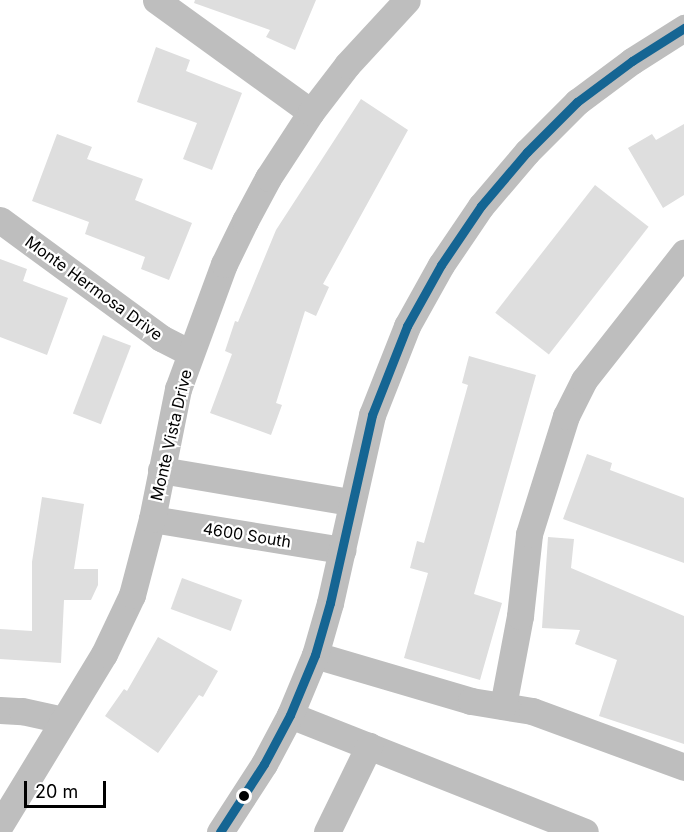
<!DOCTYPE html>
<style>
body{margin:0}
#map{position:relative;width:684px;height:832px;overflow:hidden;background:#fff;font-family:Inter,sans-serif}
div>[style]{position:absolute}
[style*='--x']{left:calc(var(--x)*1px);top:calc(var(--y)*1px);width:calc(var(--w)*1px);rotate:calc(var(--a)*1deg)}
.building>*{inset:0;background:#dedede;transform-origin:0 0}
.minor>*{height:27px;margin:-13.5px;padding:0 13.5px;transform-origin:13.5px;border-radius:13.5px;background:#bebebe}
.bus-1>*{height:9px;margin:-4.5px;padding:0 4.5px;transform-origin:4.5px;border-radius:4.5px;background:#156593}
.dots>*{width:16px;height:16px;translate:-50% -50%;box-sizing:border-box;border:3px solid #fff;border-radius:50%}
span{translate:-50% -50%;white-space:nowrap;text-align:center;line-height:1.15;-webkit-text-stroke:4.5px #fff;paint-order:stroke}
.street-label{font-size:16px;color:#000}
.scale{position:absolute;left:24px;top:781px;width:82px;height:27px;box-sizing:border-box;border:3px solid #000;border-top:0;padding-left:8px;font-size:18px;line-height:21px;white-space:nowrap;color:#000;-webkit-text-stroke:4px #fff;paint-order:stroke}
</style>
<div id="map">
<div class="building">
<div style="clip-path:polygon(195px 0,316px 0,295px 50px,266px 37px,270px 30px,194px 3px)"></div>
<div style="clip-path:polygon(156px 47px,190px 60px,186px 71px,242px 93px,212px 170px,183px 159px,197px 123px,137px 102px)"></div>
<div style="clip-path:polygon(361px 99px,408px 130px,323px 284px,329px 287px,316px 316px,305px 311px,276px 403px,282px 405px,271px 435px,210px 413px,232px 354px,225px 351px,235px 321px,238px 322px,276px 230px)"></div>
<div style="clip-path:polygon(684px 124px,684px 195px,663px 208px,628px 148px,652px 134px,656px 140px)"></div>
<div style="clip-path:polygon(57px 134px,92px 147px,87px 159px,143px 179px,135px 200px,192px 223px,169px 280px,141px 269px,145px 257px,85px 234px,89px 222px,32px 201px)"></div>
<div style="left:595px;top:185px;width:68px;height:162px;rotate:38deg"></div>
<div style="clip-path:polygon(0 259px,27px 269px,23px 281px,68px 298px,47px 355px,0 337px)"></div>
<div style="left:103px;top:335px;width:30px;height:84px;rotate:21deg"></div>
<div style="clip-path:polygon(469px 356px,536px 375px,474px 594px,502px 603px,480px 680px,404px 658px,428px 573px,410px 568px,417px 541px,424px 543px,468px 385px,462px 383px)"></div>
<div style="clip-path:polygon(587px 454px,612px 463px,610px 470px,684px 498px,684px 563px,563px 519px)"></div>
<div style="clip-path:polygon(42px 497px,84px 504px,74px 569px,98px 569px,98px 585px,91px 600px,64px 600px,61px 663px,0 659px,0 629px,32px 631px,32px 562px)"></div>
<div style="clip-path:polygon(548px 537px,574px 539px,571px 568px,684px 616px,684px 744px,599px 716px,617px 660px,575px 644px,580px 630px,542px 628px)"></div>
<div style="left:182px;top:578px;width:64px;height:33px;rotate:20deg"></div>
<div style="clip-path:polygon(158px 637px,218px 671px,203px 697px,199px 695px,158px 753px,105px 716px,124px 689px,127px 691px)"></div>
</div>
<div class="minor">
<div style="--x:156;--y:0;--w:191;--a:35.9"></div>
<div style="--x:0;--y:220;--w:200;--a:36.2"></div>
<div style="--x:161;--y:338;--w:33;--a:27"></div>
<div style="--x:161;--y:470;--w:193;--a:9.6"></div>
<div style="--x:152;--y:519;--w:193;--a:9.3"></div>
<div style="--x:315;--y:655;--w:163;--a:16.4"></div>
<div style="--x:471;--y:701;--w:62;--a:9.3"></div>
<div style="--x:532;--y:711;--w:162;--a:20.2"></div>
<div style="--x:503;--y:706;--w:92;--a:-79.3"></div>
<div style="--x:520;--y:616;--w:82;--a:-83.7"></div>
<div style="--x:529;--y:534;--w:124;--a:-72.6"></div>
<div style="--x:566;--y:416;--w:40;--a:-63.4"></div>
<div style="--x:584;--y:380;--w:162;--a:-51.8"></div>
<div style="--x:0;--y:710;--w:22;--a:3"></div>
<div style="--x:22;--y:711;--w:42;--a:12.4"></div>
<div style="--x:290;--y:715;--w:317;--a:21.6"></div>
<div style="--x:0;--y:825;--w:200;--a:-58.7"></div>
<div style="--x:104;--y:654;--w:65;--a:-64.6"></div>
<div style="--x:132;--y:595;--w:79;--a:-75.3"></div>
<div style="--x:152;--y:519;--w:133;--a:-78.7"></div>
<div style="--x:178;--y:389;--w:133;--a:-69.8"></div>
<div style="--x:224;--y:264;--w:48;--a:-64"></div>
<div style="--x:245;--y:221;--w:49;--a:-61.9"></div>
<div style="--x:268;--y:178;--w:79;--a:-56.9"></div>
<div style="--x:311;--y:112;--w:59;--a:-52.5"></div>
<div style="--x:347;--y:65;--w:88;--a:-47.3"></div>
<div style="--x:220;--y:832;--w:81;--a:-57.1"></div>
<div style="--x:264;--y:764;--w:55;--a:-62"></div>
<div style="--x:290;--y:715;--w:65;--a:-67.4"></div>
<div style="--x:315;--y:655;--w:54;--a:-73.9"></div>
<div style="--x:330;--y:603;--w:193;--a:-77.4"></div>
<div style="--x:372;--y:415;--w:96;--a:-68.5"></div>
<div style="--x:407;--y:326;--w:70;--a:-60.9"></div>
<div style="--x:441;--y:265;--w:71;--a:-55.9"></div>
<div style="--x:481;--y:206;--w:71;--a:-49.6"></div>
<div style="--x:527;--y:152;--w:71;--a:-45"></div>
<div style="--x:577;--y:102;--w:69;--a:-36.7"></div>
<div style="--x:632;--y:61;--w:62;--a:-32.4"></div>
<div style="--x:327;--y:832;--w:96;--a:-64"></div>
</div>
<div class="bus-1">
<div style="--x:220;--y:832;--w:81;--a:-57.1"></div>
<div style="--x:264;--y:764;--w:55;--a:-62"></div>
<div style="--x:290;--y:715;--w:65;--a:-67.4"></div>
<div style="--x:315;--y:655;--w:54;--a:-73.9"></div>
<div style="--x:330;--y:603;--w:193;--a:-77.4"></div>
<div style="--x:372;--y:415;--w:96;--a:-68.5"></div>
<div style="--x:407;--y:326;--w:70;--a:-60.9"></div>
<div style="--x:441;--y:265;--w:71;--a:-55.9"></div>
<div style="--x:481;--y:206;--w:71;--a:-49.6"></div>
<div style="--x:527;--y:152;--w:71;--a:-45"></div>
<div style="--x:577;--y:102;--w:69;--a:-36.7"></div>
<div style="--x:632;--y:61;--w:62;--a:-32.4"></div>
</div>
<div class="dots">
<div style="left:244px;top:796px;background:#000"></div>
</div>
<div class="street-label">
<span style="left:94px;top:288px;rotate:36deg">Monte Hermosa Drive</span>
<span style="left:171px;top:435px;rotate:-77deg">Monte Vista Drive</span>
<span style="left:247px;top:535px;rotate:9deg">4600 South</span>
</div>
<div class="scale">20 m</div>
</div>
